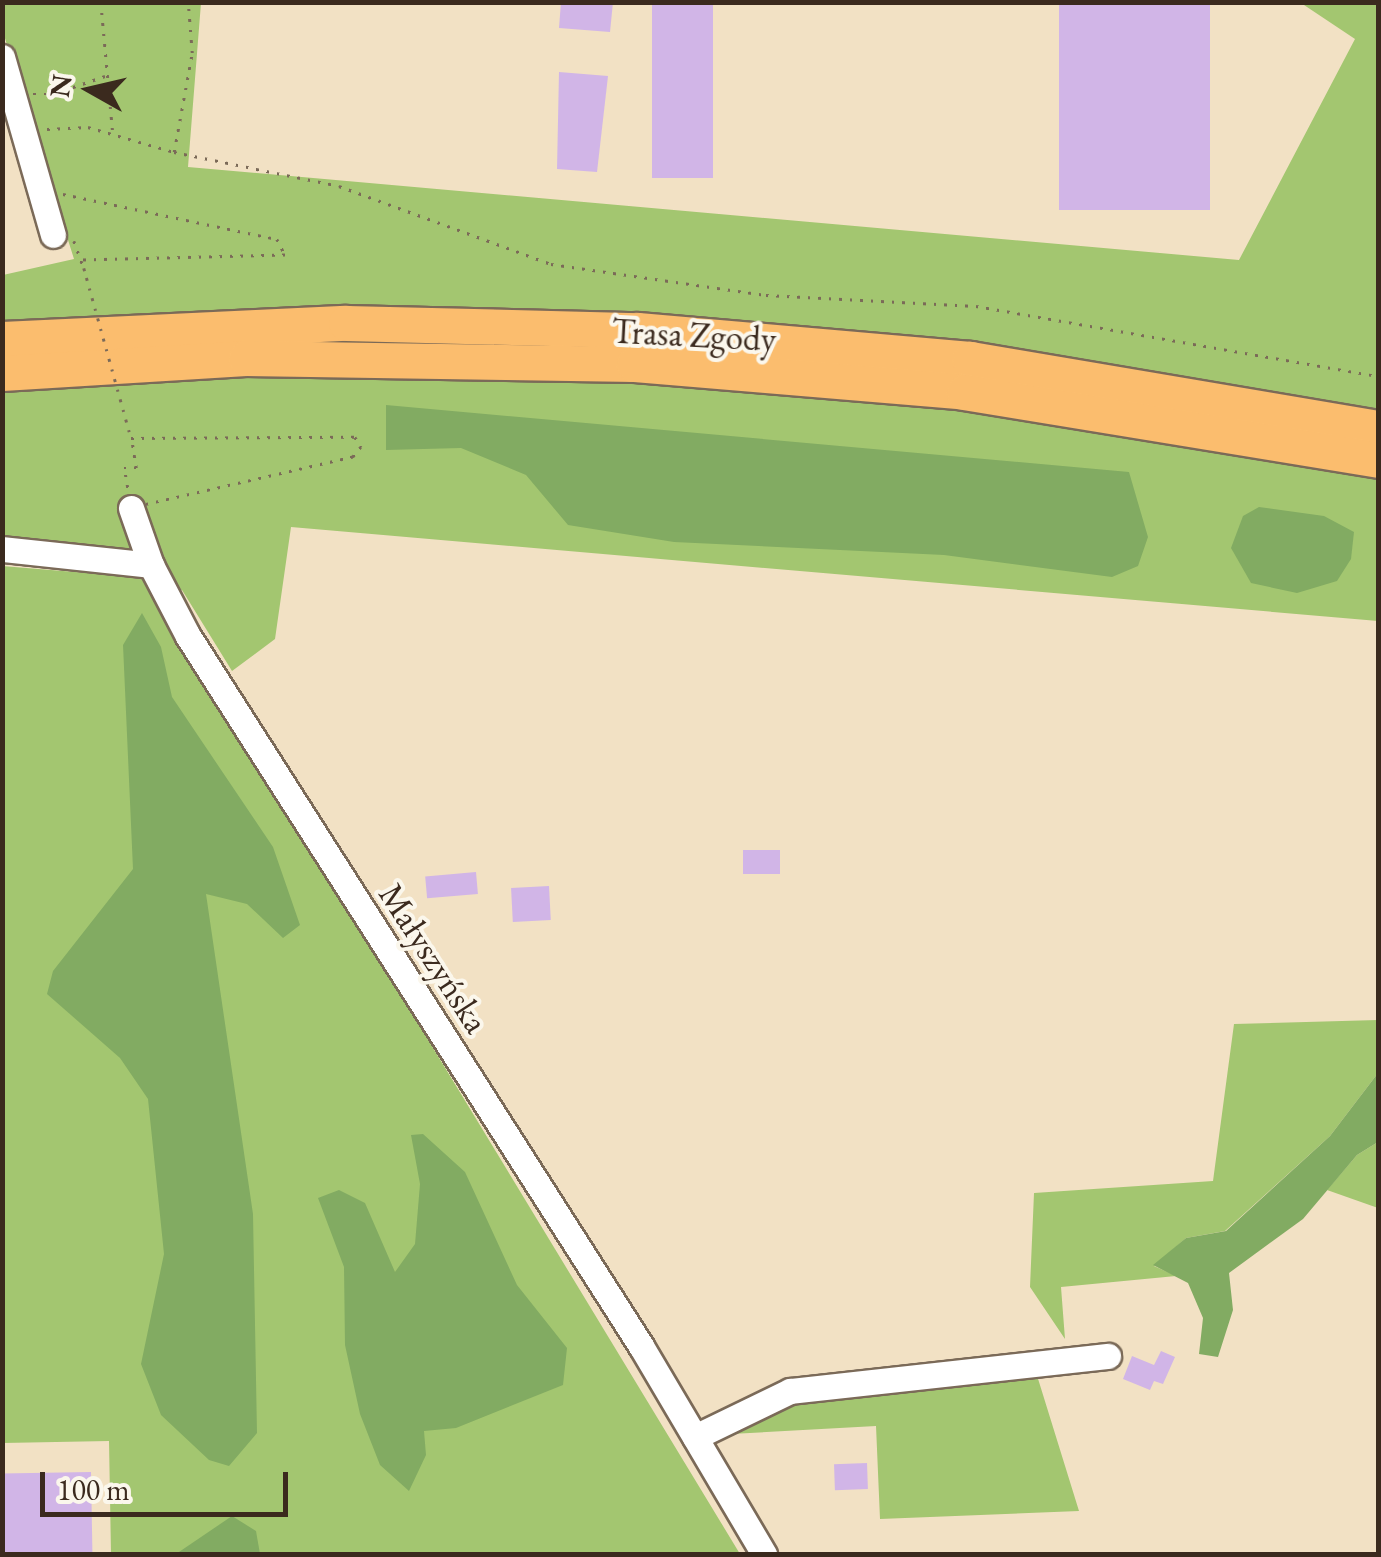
<!DOCTYPE html>
<meta charset="utf-8">
<style>
body{margin:0}
#map{position:relative;width:1381px;height:1557px;overflow:hidden;background:#f2e1c4;font-family:"EB Garamond",serif}
div>[style]{position:absolute}
[style*='--x']{left:calc(var(--x)*1px);top:calc(var(--y)*1px);width:calc(var(--w)*1px);rotate:calc(var(--a)*1deg)}
.green>*{inset:0;background:#a3c670}
.forest>*{inset:0;background:#82ab62}
.building>*{inset:0;background:#d1b5e7;transform-origin:0 0}
.path>*{height:2.5px;margin-top:-1.25px;transform-origin:0;background:repeating-linear-gradient(90deg,#7b6a58 0 2.5px,transparent 0 10.5px)}
.roads{filter:drop-shadow(2px 0 #7b6a58) drop-shadow(-2px 0 #7b6a58) drop-shadow(0 2px #7b6a58) drop-shadow(0 -2px #7b6a58)}
.minor>*{height:25px;margin:-12.5px;padding:0 12.5px;transform-origin:12.5px;border-radius:12.5px;background:#fff}
.highway>*{height:35px;margin:-17.5px;padding:0 17.5px;transform-origin:17.5px;border-radius:17.5px;background:#fbbd6e}
.path-bridge>*{height:2.5px;margin-top:-1.25px;transform-origin:0;background:repeating-linear-gradient(90deg,#7b6a58 0 2.5px,transparent 0 10.5px)}
span{translate:-50% -50%;white-space:nowrap;text-align:center;line-height:1.15;-webkit-text-stroke:8px #fbf7ec;paint-order:stroke}
.street-label{font-size:35px;color:#3b2a1e}
.frame{position:absolute;inset:0;border:5px solid #3b2a1e;pointer-events:none}
.north{position:absolute;left:40px;top:40px;width:100px;height:100px;-webkit-text-stroke:8px #fbf7ec;paint-order:stroke;rotate:278deg;font-size:28px;font-weight:700;line-height:40px;text-align:center;color:#3b2a1e}
.north::after{content:'';display:block;margin:auto;width:35px;height:45px;background:#3b2a1e;clip-path:polygon(50% 0,100% 100%,50% 72%,0 100%)}
.scale{position:absolute;left:40px;top:1472px;width:248px;height:45px;box-sizing:border-box;border:5px solid #3b2a1e;border-top:0;padding-left:12px;font-size:30px;line-height:35px;white-space:nowrap;color:#3b2a1e;-webkit-text-stroke:8px #fbf7ec;paint-order:stroke}
</style>
<div id="map">
<div class="green">
<div style="clip-path:polygon(2px 3px,201px 3px,188px 167px,1239px 260px,1355px 39px,1301px 3px,1378px 3px,1378px 621px,291px 527px,275px 639px,232px 671px,182px 590px,174px 593px,157px 557px,3px 539px,3px 275px,74px 259px,3px 32px)"></div>
<div style="clip-path:polygon(2px 566px,148px 578px,740px 1554px,111px 1554px,109px 1441px,3px 1443px)"></div>
<div style="clip-path:polygon(1378px 1020px,1378px 1073px,1330px 1136px,1225px 1231px,1186px 1238px,1154px 1266px,1176px 1276px,1061px 1287px,1065px 1339px,1030px 1287px,1034px 1193px,1213px 1181px,1234px 1024px)"></div>
<div style="clip-path:polygon(1378px 1142px,1378px 1208px,1327px 1190px,1357px 1155px)"></div>
<div style="clip-path:polygon(1035px 1369px,1079px 1511px,880px 1519px,876px 1426px,712px 1435px,761px 1405px)"></div>
</div>
<div class="forest">
<div style="clip-path:polygon(386px 405px,1129px 472px,1148px 537px,1138px 566px,1112px 577px,944px 555px,674px 542px,568px 525px,526px 475px,461px 448px,386px 450px)"></div>
<div style="clip-path:polygon(1259px 507px,1324px 516px,1354px 532px,1351px 559px,1337px 581px,1297px 593px,1251px 583px,1231px 548px,1243px 516px)"></div>
<div style="clip-path:polygon(142px 613px,161px 647px,172px 697px,273px 847px,300px 925px,283px 938px,247px 904px,206px 894px,253px 1214px,257px 1433px,229px 1466px,209px 1460px,161px 1415px,141px 1364px,164px 1254px,148px 1099px,120px 1058px,47px 994px,53px 971px,133px 869px,123px 645px)"></div>
<div style="clip-path:polygon(1378px 1073px,1378px 1142px,1357px 1155px,1303px 1219px,1229px 1273px,1233px 1310px,1218px 1357px,1199px 1354px,1203px 1318px,1188px 1283px,1153px 1265px,1186px 1238px,1226px 1231px,1330px 1136px)"></div>
<div style="clip-path:polygon(423px 1134px,465px 1172px,517px 1285px,567px 1348px,563px 1385px,456px 1428px,424px 1431px,426px 1455px,409px 1491px,380px 1465px,360px 1414px,345px 1345px,344px 1267px,318px 1198px,339px 1190px,365px 1203px,395px 1272px,415px 1244px,420px 1184px,411px 1135px)"></div>
<div style="clip-path:polygon(232px 1516px,256px 1531px,260px 1554px,176px 1554px)"></div>
</div>
<div class="building">
<div style="clip-path:polygon(561px 2px,613px 2px,610px 32px,559px 28px)"></div>
<div style="left:652px;top:2px;width:61px;height:176px"></div>
<div style="left:1059px;top:2px;width:151px;height:208px"></div>
<div style="clip-path:polygon(559px 72px,608px 76px,597px 172px,557px 169px)"></div>
<div style="left:780px;top:850px;width:24px;height:37px;rotate:90deg"></div>
<div style="left:476px;top:872px;width:22px;height:51px;rotate:85deg"></div>
<div style="left:549px;top:886px;width:34px;height:38px;rotate:87deg"></div>
<div style="clip-path:polygon(1161px 1351px,1175px 1357px,1163px 1384px,1154px 1381px,1150px 1390px,1123px 1379px,1132px 1356px,1154px 1365px)"></div>
<div style="left:867px;top:1463px;width:26px;height:33px;rotate:88deg"></div>
<div style="left:91px;top:1472px;width:82px;height:89px;rotate:89deg"></div>
</div>
<div class="path">
<div style="--x:101;--y:2;--w:132;--a:84.8"></div>
<div style="--x:33;--y:94;--w:20;--a:0"></div>
<div style="--x:53;--y:94;--w:55;--a:-19.1"></div>
<div style="--x:47;--y:129;--w:41;--a:-2.8"></div>
<div style="--x:88;--y:127;--w:90;--a:16.2"></div>
<div style="--x:174;--y:152;--w:101;--a:-79.7"></div>
<div style="--x:192;--y:53;--w:51;--a:-94.5"></div>
<div style="--x:174;--y:152;--w:168;--a:11.6"></div>
<div style="--x:339;--y:186;--w:226;--a:20.2"></div>
<div style="--x:551;--y:264;--w:217;--a:8.2"></div>
<div style="--x:766;--y:295;--w:210;--a:3"></div>
<div style="--x:976;--y:306;--w:408;--a:9.9"></div>
<div style="--x:63;--y:194;--w:219;--a:11.9"></div>
<div style="--x:277;--y:239;--w:18;--a:63"></div>
<div style="--x:285;--y:255;--w:203;--a:178.6"></div>
<div style="--x:74;--y:241;--w:29;--a:70"></div>
<div style="--x:355;--y:437;--w:12;--a:59"></div>
<div style="--x:361;--y:447;--w:13;--a:129"></div>
<div style="--x:353;--y:457;--w:228;--a:167.1"></div>
<div style="--x:131;--y:508;--w:41;--a:-99.9"></div>
<div style="--x:124;--y:468;--w:12;--a:0"></div>
<div style="--x:136;--y:468;--w:30;--a:-99"></div>
<div style="--x:131;--y:438;--w:224;--a:-0.3"></div>
</div>
<div class="roads">
<div class="minor">
<div style="--x:2;--y:57;--w:185;--a:74"></div>
<div style="--x:131;--y:508;--w:60;--a:70.7"></div>
<div style="--x:151;--y:565;--w:80;--a:62.5"></div>
<div style="--x:188;--y:636;--w:842;--a:57.46"></div>
<div style="--x:641;--y:1346;--w:242;--a:59.4"></div>
<div style="--x:2;--y:549;--w:150;--a:6.1"></div>
<div style="--x:695;--y:1437;--w:106;--a:-25.8"></div>
<div style="--x:790;--y:1391;--w:320;--a:-6.3"></div>
</div>
<div class="highway">
<div style="--x:2;--y:339;--w:344;--a:-2.7"></div>
<div style="--x:346;--y:323;--w:292;--a:1.4"></div>
<div style="--x:638;--y:330;--w:333;--a:5"></div>
<div style="--x:970;--y:359;--w:414;--a:9.6"></div>
<div style="--x:2;--y:373;--w:244;--a:-3.5"></div>
<div style="--x:246;--y:358;--w:388;--a:0.9"></div>
<div style="--x:634;--y:364;--w:331;--a:4.8"></div>
<div style="--x:964;--y:392;--w:420;--a:9.3"></div>
</div>
</div>
<div class="path-bridge">
<div style="--x:84;--y:268;--w:176;--a:74.5"></div>
</div>
<div class="street-label">
<span style="left:694px;top:335px;rotate:3deg">Trasa Zgody</span>
<span style="left:434px;top:958px;rotate:57deg">Małyszyńska</span>
</div>
<div class="frame"></div>
<div class="north">N</div>
<div class="scale">100 m</div>
</div>
